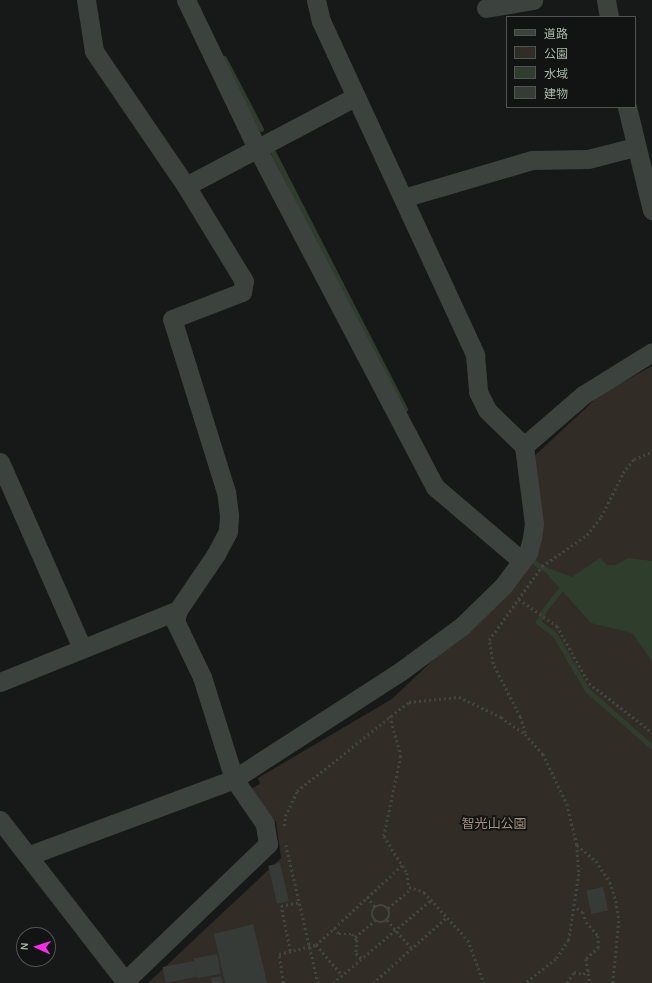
<!DOCTYPE html>
<meta charset="utf-8">
<style>
body{margin:0}
#map{position:relative;width:652px;height:983px;overflow:hidden;background:#171918;font-family:Karla,"Noto Sans JP",sans-serif}
div>[style]{position:absolute}
[style*='--x']{left:calc(var(--x)*1px);top:calc(var(--y)*1px);width:calc(var(--w)*1px);rotate:calc(var(--a)*1deg)}
.green>*{inset:0;background:#312c26}
.water>*{inset:0;background:#2f3e2c}
.stream>*{height:5px;margin:-2.5px;padding:0 2.5px;transform-origin:2.5px;border-radius:2.5px;background:#2f3e2c}
.building>*{inset:0;background:#373b38;transform-origin:0 0}
.path>*{height:2.5px;margin-top:-1.25px;transform-origin:0;background:repeating-linear-gradient(90deg,#404741 0 2px,transparent 0 5px)}
.path>.ring{margin:-1.25px;padding:0;box-sizing:content-box;background:none;border:2.5px solid #404741;border-radius:50%}
.street>*{height:19px;margin:-9.5px;padding:0 9.5px;transform-origin:9.5px;border-radius:9.5px;background:#3c433e}
span{translate:-50% -50%;white-space:nowrap;text-align:center;line-height:1.15;-webkit-text-stroke:3.5px #121413;paint-order:stroke}
.park-label{font-size:13px;color:#a6917e}
.legend{position:absolute;left:506px;top:16px;width:130px;height:92px;box-sizing:border-box;background:#121413;border:1px solid #4e564f;margin:0;padding:5px 7px;list-style:none;font-size:12px;color:#a8baaa}
.legend li{display:flex;align-items:center;gap:8px;height:20px}
.legend b{width:20px;border:1px solid #4e564f}
.north{position:absolute;left:16px;top:927px;width:40px;height:40px;box-sizing:border-box;background:#121413;border:1px solid #4e564f;border-radius:50%;rotate:273deg;font-size:11px;font-weight:700;line-height:16px;text-align:center;color:#a8baaa}
.north::after{content:'';display:block;margin:auto;width:14px;height:18px;background:#fc2ced;clip-path:polygon(50% 0,100% 100%,50% 72%,0 100%)}
</style>
<div id="map">
<div class="green">
<div style="clip-path:polygon(652px 366px,652px 983px,148px 983px,281px 858px,276px 821px,267px 822px,249px 790px,260px 784px,258px 778px,392px 699px,512px 585px,540px 549px,530px 460px,601px 394px)"></div>
</div>
<div class="water">
<div style="clip-path:polygon(600px 558px,607px 565px,616px 565px,628px 558px,652px 561px,652px 661px,632px 633px,591px 623px,547px 574px,550px 569px,572px 577px)"></div>
</div>
<div class="stream">
<div style="--x:224;--y:58;--w:80;--a:62.5"></div>
<div style="--x:273;--y:152;--w:289;--a:62.8"></div>
<div style="--x:529;--y:559;--w:22;--a:32"></div>
<div style="--x:542;--y:613;--w:31;--a:-52"></div>
<div style="--x:542;--y:615;--w:8;--a:120"></div>
<div style="--x:538;--y:622;--w:21;--a:37"></div>
<div style="--x:555;--y:635;--w:64;--a:59.8"></div>
<div style="--x:587;--y:690;--w:86;--a:41.2"></div>
</div>
<div class="building">
<div style="left:280px;top:863px;width:39px;height:12px;rotate:77deg"></div>
<div style="left:603px;top:887px;width:24px;height:17px;rotate:78deg"></div>
<div style="clip-path:polygon(253px 924px,267px 983px,225px 983px,214px 934px)"></div>
<div style="left:217px;top:954px;width:20px;height:24px;rotate:79deg"></div>
<div style="left:194px;top:961px;width:16px;height:32px;rotate:79deg"></div>
<div style="clip-path:polygon(221px 976px,223px 983px,212px 983px,211px 978px)"></div>
</div>
<div class="path">
<div style="--x:519;--y:599;--w:47;--a:35.4"></div>
<div style="--x:557;--y:626;--w:65;--a:60.7"></div>
<div style="--x:589;--y:683;--w:80;--a:37.9"></div>
<div style="--x:390;--y:716;--w:41;--a:74.6"></div>
<div style="--x:401;--y:756;--w:82;--a:102"></div>
<div style="--x:384;--y:836;--w:44;--a:58.1"></div>
<div style="--x:407;--y:873;--w:14;--a:82"></div>
<div style="--x:409;--y:887;--w:16;--a:18"></div>
<div style="--x:424;--y:892;--w:65;--a:47.5"></div>
<div style="--x:468;--y:940;--w:46;--a:69.6"></div>
<div style="--x:525;--y:733;--w:17;--a:-107"></div>
<div style="--x:520;--y:717;--w:59;--a:-117"></div>
<div style="--x:493;--y:664;--w:24;--a:-99"></div>
<div style="--x:489;--y:640;--w:91;--a:-54.4"></div>
<div style="--x:542;--y:566;--w:55;--a:-34.6"></div>
<div style="--x:587;--y:535;--w:23;--a:-52"></div>
<div style="--x:601;--y:517;--w:49;--a:-63.4"></div>
<div style="--x:623;--y:473;--w:18;--a:-52"></div>
<div style="--x:634;--y:459;--w:19;--a:-21"></div>
<div style="--x:284;--y:826;--w:10;--a:-84"></div>
<div style="--x:285;--y:816;--w:28;--a:-64"></div>
<div style="--x:297;--y:791;--w:143;--a:-38.5"></div>
<div style="--x:409;--y:702;--w:50;--a:-5.7"></div>
<div style="--x:459;--y:697;--w:47;--a:25.5"></div>
<div style="--x:501;--y:717;--w:29;--a:35"></div>
<div style="--x:525;--y:734;--w:27;--a:48"></div>
<div style="--x:543;--y:754;--w:55;--a:64.4"></div>
<div style="--x:567;--y:804;--w:42;--a:76.3"></div>
<div style="--x:577;--y:845;--w:29;--a:86"></div>
<div style="--x:579;--y:874;--w:67;--a:98.6"></div>
<div style="--x:569;--y:940;--w:23;--a:124"></div>
<div style="--x:556;--y:959;--w:39;--a:142"></div>
<div style="--x:286;--y:845;--w:142;--a:76.9"></div>
<div style="--x:577;--y:845;--w:25;--a:40"></div>
<div style="--x:596;--y:861;--w:25;--a:56"></div>
<div style="--x:610;--y:882;--w:20;--a:72"></div>
<div style="--x:616;--y:901;--w:20;--a:81"></div>
<div style="--x:619;--y:921;--w:62;--a:95.5"></div>
<div style="--x:367;--y:897;--w:14;--a:51"></div>
<div class="ring" style="left:372px;top:905px;width:15.5px;height:15.5px"></div>
<div style="--x:388;--y:908;--w:30;--a:-40"></div>
<div style="--x:577;--y:908;--w:7;--a:34"></div>
<div style="--x:583;--y:912;--w:10;--a:73"></div>
<div style="--x:586;--y:922;--w:18;--a:49"></div>
<div style="--x:598;--y:936;--w:11;--a:85"></div>
<div style="--x:599;--y:947;--w:18;--a:137"></div>
<div style="--x:586;--y:959;--w:24;--a:81"></div>
<div style="--x:387;--y:920;--w:38;--a:49"></div>
<div style="--x:334;--y:928;--w:8;--a:50"></div>
<div style="--x:339;--y:934;--w:13;--a:0"></div>
<div style="--x:352;--y:934;--w:8;--a:50"></div>
<div style="--x:357;--y:940;--w:13;--a:94"></div>
<div style="--x:356;--y:953;--w:8;--a:45"></div>
<div style="--x:355;--y:937;--w:26;--a:-40"></div>
<div style="--x:316;--y:945;--w:40;--a:49"></div>
<div style="--x:290;--y:951;--w:46;--a:-101.3"></div>
<div style="--x:281;--y:906;--w:19;--a:-12"></div>
<div style="--x:283;--y:983;--w:29;--a:-98"></div>
<div style="--x:279;--y:954;--w:38;--a:-14"></div>
<div style="--x:316;--y:945;--w:117;--a:-42.9"></div>
<div style="--x:333;--y:983;--w:128;--a:-40.3"></div>
<div style="--x:373;--y:983;--w:98;--a:-41.7"></div>
<div style="--x:567;--y:983;--w:13;--a:-58"></div>
<div style="--x:574;--y:972;--w:9;--a:13"></div>
<div style="--x:583;--y:974;--w:7;--a:-34"></div>
</div>
<div class="street">
<div style="--x:186;--y:0;--w:164;--a:64.4"></div>
<div style="--x:257;--y:148;--w:383;--a:62.3"></div>
<div style="--x:435;--y:487;--w:114;--a:40.4"></div>
<div style="--x:316;--y:0;--w:22;--a:77"></div>
<div style="--x:321;--y:21;--w:368;--a:65.2"></div>
<div style="--x:475;--y:355;--w:37;--a:85"></div>
<div style="--x:478;--y:392;--w:20;--a:63"></div>
<div style="--x:487;--y:410;--w:52;--a:44.2"></div>
<div style="--x:606;--y:0;--w:17;--a:80"></div>
<div style="--x:486;--y:8;--w:48;--a:-9.7"></div>
<div style="--x:627;--y:107;--w:106;--a:76.4"></div>
<div style="--x:186;--y:186;--w:191;--a:-27.8"></div>
<div style="--x:403;--y:198;--w:134;--a:-16.4"></div>
<div style="--x:532;--y:160;--w:56;--a:-1"></div>
<div style="--x:588;--y:159;--w:49;--a:-14.3"></div>
<div style="--x:0;--y:462;--w:201;--a:66.2"></div>
<div style="--x:0;--y:682;--w:192;--a:-22"></div>
<div style="--x:0;--y:820;--w:204;--a:52.2"></div>
<div style="--x:30;--y:855;--w:218;--a:-20.4"></div>
<div style="--x:234;--y:779;--w:107;--a:-107.4"></div>
<div style="--x:202;--y:677;--w:62;--a:-115.7"></div>
<div style="--x:175;--y:621;--w:11;--a:-75"></div>
<div style="--x:178;--y:610;--w:68;--a:-55.8"></div>
<div style="--x:216;--y:554;--w:26;--a:-62"></div>
<div style="--x:228;--y:531;--w:16;--a:-86"></div>
<div style="--x:229;--y:515;--w:23;--a:-97"></div>
<div style="--x:226;--y:492;--w:181;--a:-107.3"></div>
<div style="--x:172;--y:319;--w:75;--a:-21.1"></div>
<div style="--x:242;--y:292;--w:11;--a:-80"></div>
<div style="--x:244;--y:281;--w:111;--a:-121.4"></div>
<div style="--x:186;--y:186;--w:163;--a:-124.3"></div>
<div style="--x:94;--y:51;--w:52;--a:-98.9"></div>
<div style="--x:123;--y:983;--w:201;--a:-43.8"></div>
<div style="--x:268;--y:844;--w:20;--a:-99"></div>
<div style="--x:265;--y:824;--w:55;--a:-124.6"></div>
<div style="--x:234;--y:779;--w:199;--a:-32.9"></div>
<div style="--x:401;--y:671;--w:76;--a:-36.4"></div>
<div style="--x:462;--y:626;--w:57;--a:-44.3"></div>
<div style="--x:503;--y:586;--w:41;--a:-52.9"></div>
<div style="--x:528;--y:553;--w:16;--a:-75"></div>
<div style="--x:532;--y:538;--w:14;--a:-82"></div>
<div style="--x:534;--y:524;--w:79;--a:-97.3"></div>
<div style="--x:524;--y:446;--w:78;--a:-40.8"></div>
<div style="--x:583;--y:395;--w:81;--a:-31.9"></div>
</div>
<div class="park-label">
<span style="left:494px;top:824px">智光山公園</span>
</div>
<ul class="legend">
<li><b style="height:5px;background:#3c433e"></b>道路</li>
<li><b style="height:11px;background:#312c26"></b>公園</li>
<li><b style="height:11px;background:#2f3e2c"></b>水域</li>
<li><b style="height:11px;background:#373b38"></b>建物</li>
</ul>
<div class="north">N</div>
</div>
